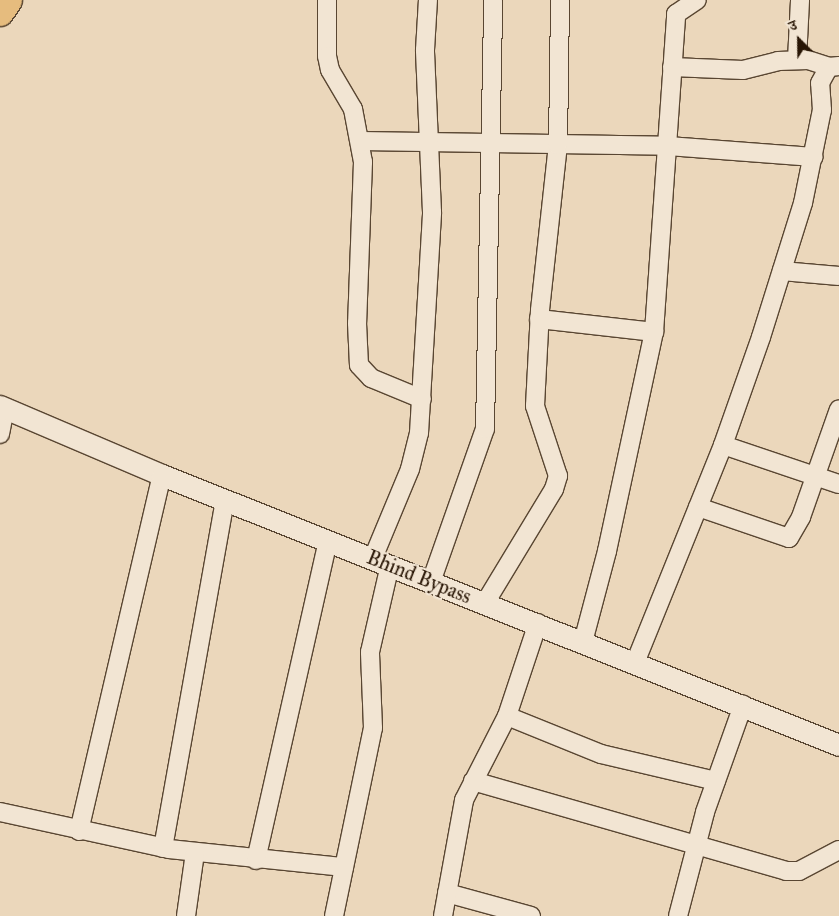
<!DOCTYPE html>
<meta charset="utf-8">
<style>
body{margin:0}
#map{position:relative;width:839px;height:916px;overflow:hidden;background:#ebd7bb;font-family:"IM FELL Great Primer","Noto Serif Devanagari",serif}
div>[style]{position:absolute}
[style*='--x']{left:calc(var(--x)*1px);top:calc(var(--y)*1px);width:calc(var(--w)*1px);rotate:calc(var(--a)*1deg)}
.roads{filter:drop-shadow(1px 0 #594632) drop-shadow(-1px 0 #594632) drop-shadow(0 1px #594632) drop-shadow(0 -1px #594632)}
.minor>*{height:18px;margin:-9px;padding:0 9px;transform-origin:9px;border-radius:9px;background:#f2e5d3}
.tertiary>*{height:21px;margin:-10.5px;padding:0 10.5px;transform-origin:10.5px;border-radius:10.5px;background:#f2e5d3}
.trunk>*{height:28px;margin:-14px;padding:0 14px;transform-origin:14px;border-radius:14px;background:#e6bc7e}
span{translate:-50% -50%;white-space:nowrap;text-align:center;line-height:1.15;-webkit-text-stroke:4.5px #f2e5d3;paint-order:stroke}
.street-label{font-size:20px;color:#281504}
.north{position:absolute;left:774px;top:15px;width:50px;height:50px;-webkit-text-stroke:4px #f2e5d3;paint-order:stroke;rotate:337deg;font-size:14px;font-weight:700;line-height:20px;text-align:center;color:#281504}
.north::after{content:'';display:block;margin:auto;width:18px;height:22px;background:#281504;clip-path:polygon(50% 0,100% 100%,50% 72%,0 100%)}
</style>
<div id="map">
<div class="roads">
<div class="minor">
<div style="--x:327;--y:0;--w:56;--a:90"></div>
<div style="--x:327;--y:56;--w:14;--a:78"></div>
<div style="--x:330;--y:70;--w:45;--a:59.5"></div>
<div style="--x:353;--y:109;--w:54;--a:79.3"></div>
<div style="--x:363;--y:162;--w:161;--a:92.1"></div>
<div style="--x:357;--y:323;--w:42;--a:87.3"></div>
<div style="--x:359;--y:365;--w:18;--a:47"></div>
<div style="--x:371;--y:378;--w:55;--a:22.4"></div>
<div style="--x:797;--y:60;--w:60;--a:-87.1"></div>
<div style="--x:672;--y:67;--w:71;--a:2.4"></div>
<div style="--x:743;--y:70;--w:36;--a:-14"></div>
<div style="--x:778;--y:61;--w:30;--a:-2"></div>
<div style="--x:808;--y:60;--w:22;--a:18"></div>
<div style="--x:360;--y:141;--w:308;--a:0.9"></div>
<div style="--x:668;--y:146;--w:146;--a:4.3"></div>
<div style="--x:782;--y:271;--w:57;--a:5"></div>
<div style="--x:539;--y:319;--w:116;--a:6.4"></div>
<div style="--x:0;--y:434;--w:26;--a:-79"></div>
<div style="--x:723;--y:445;--w:122;--a:18.6"></div>
<div style="--x:698;--y:507;--w:96;--a:18.8"></div>
<div style="--x:789;--y:538;--w:24;--a:-60"></div>
<div style="--x:801;--y:517;--w:114;--a:-70.6"></div>
<div style="--x:373;--y:558;--w:96;--a:-67.4"></div>
<div style="--x:410;--y:469;--w:37;--a:-76"></div>
<div style="--x:419;--y:433;--w:221;--a:-86.6"></div>
<div style="--x:432;--y:212;--w:162;--a:-92.5"></div>
<div style="--x:425;--y:50;--w:50;--a:-86.6"></div>
<div style="--x:431;--y:582;--w:162;--a:-70.6"></div>
<div style="--x:485;--y:429;--w:429;--a:-88.9"></div>
<div style="--x:485;--y:603;--w:133;--a:-58.8"></div>
<div style="--x:554;--y:489;--w:14;--a:-73"></div>
<div style="--x:558;--y:476;--w:74;--a:-108.2"></div>
<div style="--x:535;--y:406;--w:96;--a:-87"></div>
<div style="--x:540;--y:310;--w:166;--a:-83.8"></div>
<div style="--x:558;--y:145;--w:145;--a:-89.2"></div>
<div style="--x:583;--y:642;--w:94;--a:-75.2"></div>
<div style="--x:607;--y:551;--w:224;--a:-77.9"></div>
<div style="--x:654;--y:332;--w:319;--a:-86"></div>
<div style="--x:676;--y:14;--w:25;--a:-34"></div>
<div style="--x:635;--y:663;--w:235;--a:-68"></div>
<div style="--x:723;--y:445;--w:114;--a:-70.6"></div>
<div style="--x:761;--y:337;--w:140;--a:-72.6"></div>
<div style="--x:803;--y:203;--w:95;--a:-78.5"></div>
<div style="--x:822;--y:110;--w:27;--a:-94"></div>
<div style="--x:820;--y:83;--w:18;--a:-61"></div>
<div style="--x:829;--y:67;--w:10;--a:-6"></div>
<div style="--x:507;--y:716;--w:101;--a:22"></div>
<div style="--x:601;--y:754;--w:118;--a:13.2"></div>
<div style="--x:473;--y:781;--w:326;--a:16"></div>
<div style="--x:786;--y:871;--w:13;--a:0"></div>
<div style="--x:799;--y:871;--w:45;--a:-27.7"></div>
<div style="--x:0;--y:812;--w:173;--a:12.3"></div>
<div style="--x:169;--y:849;--w:176;--a:5.9"></div>
<div style="--x:79;--y:831;--w:366;--a:-76.9"></div>
<div style="--x:163;--y:848;--w:353;--a:-79.9"></div>
<div style="--x:256;--y:860;--w:327;--a:-77.3"></div>
<div style="--x:447;--y:893;--w:87;--a:15.3"></div>
<div style="--x:186;--y:916;--w:64;--a:-81.9"></div>
<div style="--x:334;--y:916;--w:192;--a:-78.3"></div>
<div style="--x:373;--y:728;--w:76;--a:-92.3"></div>
<div style="--x:370;--y:652;--w:89;--a:-77.1"></div>
<div style="--x:443;--y:916;--w:118;--a:-79.7"></div>
<div style="--x:464;--y:800;--w:94;--a:-62.9"></div>
<div style="--x:507;--y:716;--w:98;--a:-71.6"></div>
<div style="--x:678;--y:916;--w:107;--a:-75.4"></div>
<div style="--x:705;--y:812;--w:114;--a:-70.4"></div>
</div>
<div class="tertiary">
<div style="--x:0;--y:406;--w:176;--a:23.1"></div>
<div style="--x:162;--y:475;--w:729;--a:21.74"></div>
</div>
<div class="trunk">
<div style="--x:0;--y:12;--w:14;--a:-56"></div>
</div>
</div>
<div class="street-label">
<span style="left:419px;top:577px;rotate:22deg">Bhind Bypass</span>
</div>
<div class="north">उ</div>
</div>
